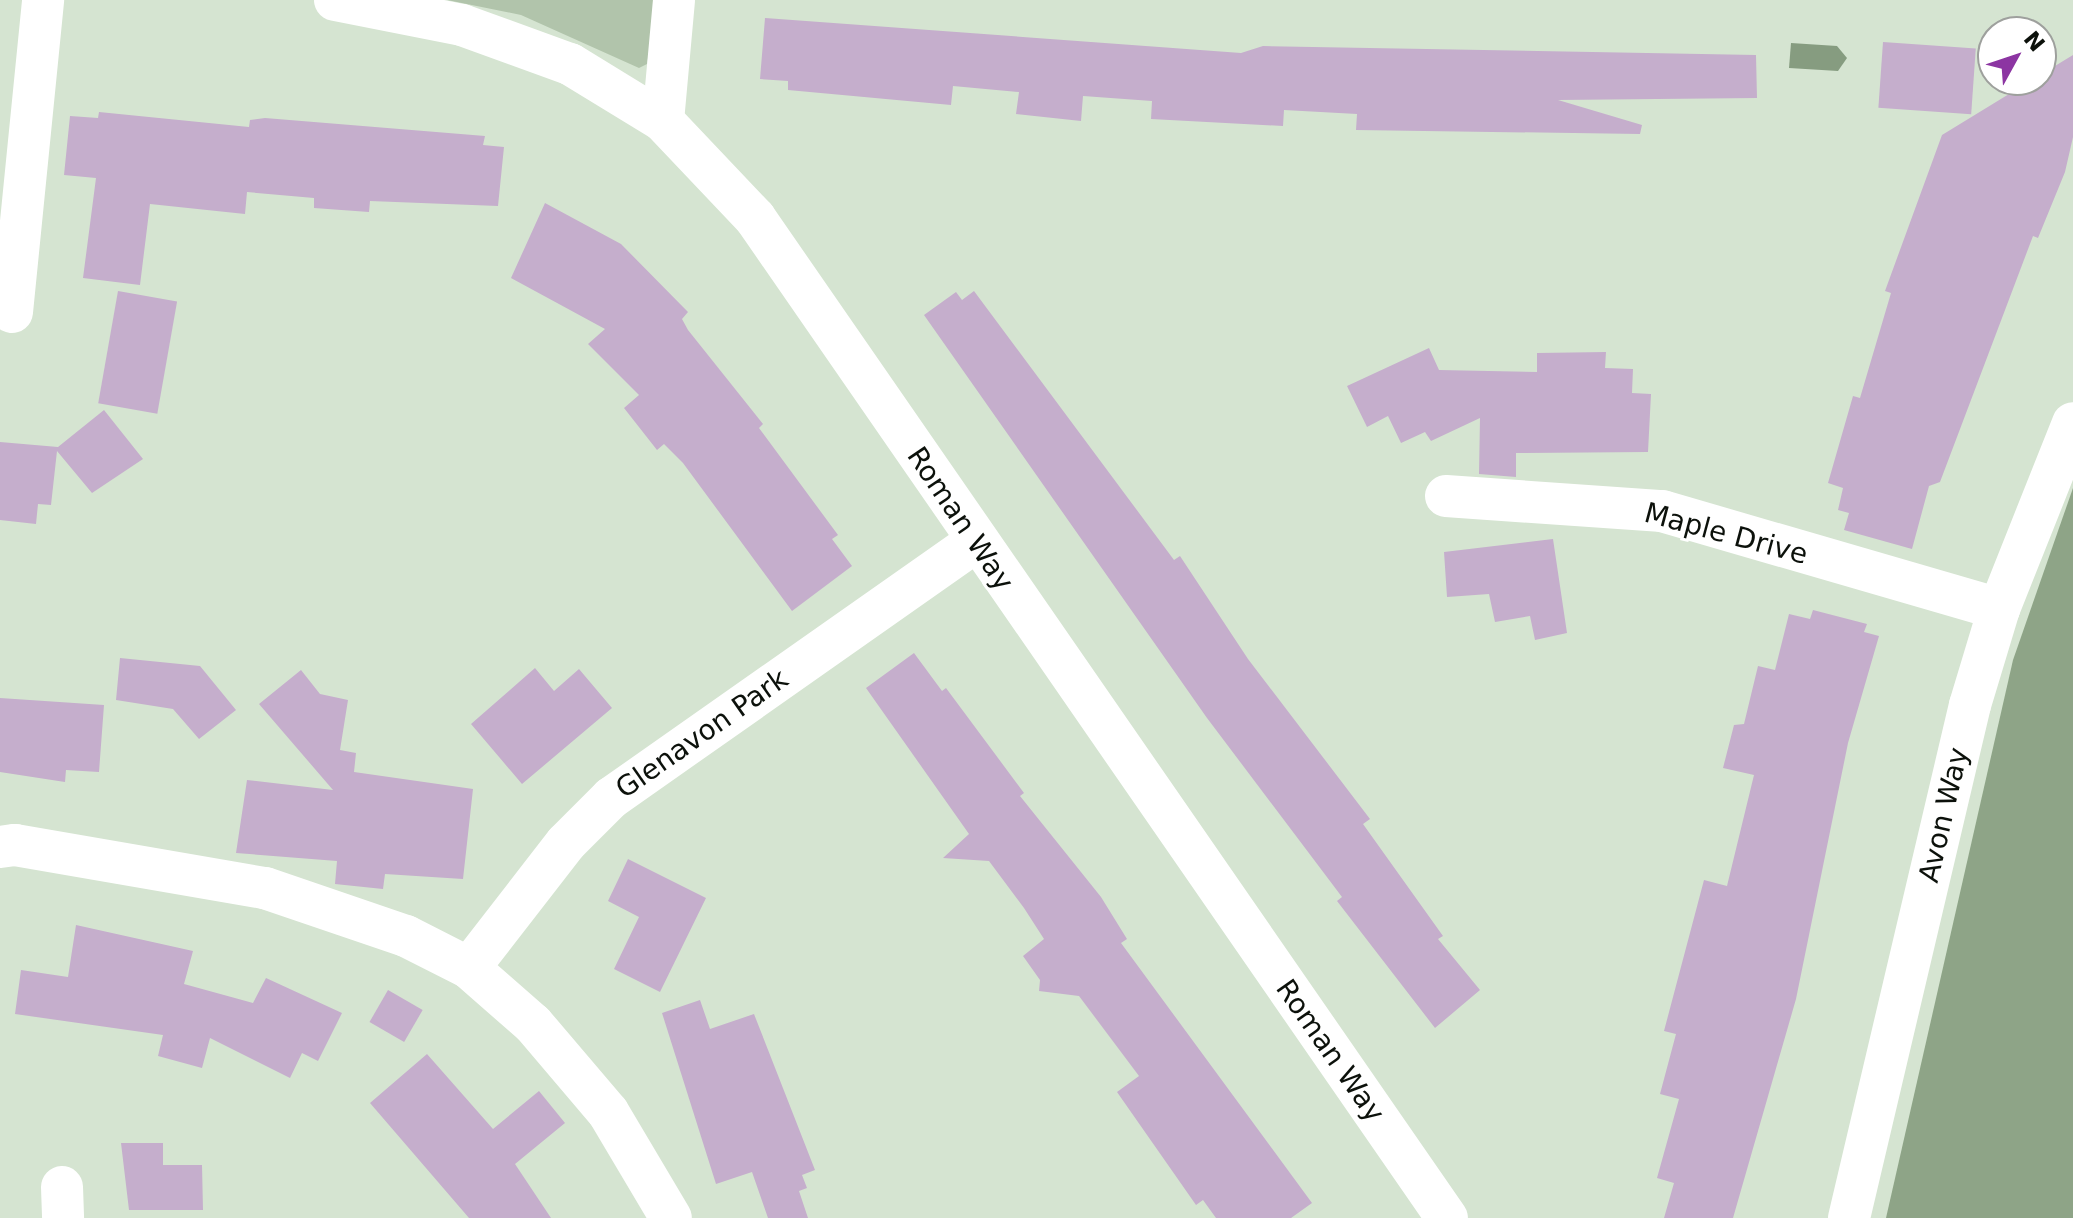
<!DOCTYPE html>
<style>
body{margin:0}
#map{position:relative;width:2073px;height:1218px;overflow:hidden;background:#d5e4d1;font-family:"DejaVu Sans",sans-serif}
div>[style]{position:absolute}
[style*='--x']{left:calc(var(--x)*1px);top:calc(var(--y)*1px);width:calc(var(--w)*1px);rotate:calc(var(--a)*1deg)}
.green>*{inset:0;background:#b1c4ab}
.forest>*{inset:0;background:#8ea487}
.water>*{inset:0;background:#869c80}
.building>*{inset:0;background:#c5aecc;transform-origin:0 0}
.minor>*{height:42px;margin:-21px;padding:0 21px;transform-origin:21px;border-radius:21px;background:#fff}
span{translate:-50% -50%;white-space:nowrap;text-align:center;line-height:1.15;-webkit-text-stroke:6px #fff;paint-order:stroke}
.street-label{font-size:28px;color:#0c110b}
.north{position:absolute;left:1977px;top:16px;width:80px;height:80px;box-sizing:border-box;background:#fff;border:2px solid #9ea09d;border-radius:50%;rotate:50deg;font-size:22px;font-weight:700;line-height:32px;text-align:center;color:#0c110b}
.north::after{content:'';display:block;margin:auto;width:28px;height:36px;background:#8c35a2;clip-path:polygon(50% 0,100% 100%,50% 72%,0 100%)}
</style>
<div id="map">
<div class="green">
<div style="clip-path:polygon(447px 0,658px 0,647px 64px,639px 68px,521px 15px)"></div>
</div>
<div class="forest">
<div style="clip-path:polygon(2073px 488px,2073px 1218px,1886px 1218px,2013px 660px)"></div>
</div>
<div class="water">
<div style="clip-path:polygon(1791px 43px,1837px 46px,1847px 58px,1838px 71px,1789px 68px)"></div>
</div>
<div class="building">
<div style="clip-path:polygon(765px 18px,1241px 53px,1263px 46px,1756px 55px,1757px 98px,1558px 100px,1642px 125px,1640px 134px,1356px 130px,1357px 114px,1284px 110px,1283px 126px,1151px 119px,1152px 101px,1083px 96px,1081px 121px,1016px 114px,1019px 92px,953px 86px,951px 105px,788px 90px,788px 81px,760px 79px)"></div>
<div style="left:1883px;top:42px;width:93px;height:66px;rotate:4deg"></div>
<div style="clip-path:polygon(2073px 55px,2073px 137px,2065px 172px,2038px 238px,2033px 236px,1940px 482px,1929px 486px,1912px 549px,1844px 530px,1849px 513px,1838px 510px,1843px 488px,1828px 483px,1853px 396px,1860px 398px,1891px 293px,1885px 291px,1942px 135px)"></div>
<div style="clip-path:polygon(99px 112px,249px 127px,250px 120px,265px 118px,485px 136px,483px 145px,504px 147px,498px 206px,370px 201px,369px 212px,314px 208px,314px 198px,247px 192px,245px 214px,150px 204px,140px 285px,83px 278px,96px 178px,64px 175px,70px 116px,98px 118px)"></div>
<div style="clip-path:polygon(545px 203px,621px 244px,688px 312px,682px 319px,688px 330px,763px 424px,759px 428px,838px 535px,832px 539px,852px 566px,792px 611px,683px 463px,664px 444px,657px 450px,624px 408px,639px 395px,588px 344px,605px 329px,511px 278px)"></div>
<div style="left:118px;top:291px;width:60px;height:114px;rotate:10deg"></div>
<div style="clip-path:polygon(974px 291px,1174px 560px,1180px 556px,1248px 659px,1370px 819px,1363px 824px,1443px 936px,1438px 939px,1480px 990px,1435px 1028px,1337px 901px,1342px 897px,1207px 718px,924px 315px,956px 292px,962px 300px)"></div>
<div style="clip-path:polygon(1429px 348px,1439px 370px,1537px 372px,1537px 353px,1606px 352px,1605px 368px,1633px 369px,1632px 393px,1651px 394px,1648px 452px,1516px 453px,1516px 477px,1479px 474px,1480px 418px,1431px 441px,1425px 432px,1401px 443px,1388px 416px,1367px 427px,1347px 386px)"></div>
<div style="clip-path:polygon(104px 410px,143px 459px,92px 493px,57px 451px,51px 505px,38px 504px,36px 524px,0 520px,0 442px,58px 447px)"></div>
<div style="clip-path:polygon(1553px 539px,1567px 633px,1535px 640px,1530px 616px,1495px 622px,1489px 594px,1447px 597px,1444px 552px)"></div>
<div style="clip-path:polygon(1813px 610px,1867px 624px,1864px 632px,1879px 636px,1848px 743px,1796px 999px,1733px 1218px,1664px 1218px,1674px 1183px,1657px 1178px,1679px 1099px,1660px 1094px,1676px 1034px,1664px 1031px,1704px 880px,1727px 886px,1754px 775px,1723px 768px,1734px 725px,1744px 724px,1758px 666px,1775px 670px,1789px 614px,1810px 619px)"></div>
<div style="clip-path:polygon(914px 653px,942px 691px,946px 688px,1024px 793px,1020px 796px,1101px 897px,1127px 939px,1121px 943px,1312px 1203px,1291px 1218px,1216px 1218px,1203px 1200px,1196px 1205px,1117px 1092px,1139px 1076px,1079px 996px,1039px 991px,1040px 980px,1023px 956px,1044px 939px,1024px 908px,989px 861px,943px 858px,969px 834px,866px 688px)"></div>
<div style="clip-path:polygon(120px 658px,200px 666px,236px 710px,199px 739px,173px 709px,116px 700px)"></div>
<div style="clip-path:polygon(535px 668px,554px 691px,579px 669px,612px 708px,522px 784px,471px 724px)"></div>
<div style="clip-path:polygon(301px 670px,320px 694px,348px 700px,340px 750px,356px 753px,354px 772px,473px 789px,463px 879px,385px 874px,383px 889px,335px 884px,337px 861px,236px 853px,247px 780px,333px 790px,259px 704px)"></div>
<div style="clip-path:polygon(0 698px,104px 705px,99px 772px,66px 770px,65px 782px,0 772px)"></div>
<div style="clip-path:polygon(628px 859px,706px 898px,660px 992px,614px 969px,639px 917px,608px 901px)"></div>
<div style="clip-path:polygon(76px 925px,193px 951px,184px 984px,253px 1003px,266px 978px,342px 1013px,318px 1061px,302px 1053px,290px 1078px,210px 1038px,202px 1068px,158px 1056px,163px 1035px,15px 1014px,21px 970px,68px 977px)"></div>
<div style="left:388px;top:990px;width:40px;height:37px;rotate:30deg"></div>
<div style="clip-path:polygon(700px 1000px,710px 1029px,754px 1014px,815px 1170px,802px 1175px,807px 1188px,799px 1191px,808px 1218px,768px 1218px,752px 1172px,716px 1184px,662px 1013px)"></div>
<div style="clip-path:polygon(427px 1054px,493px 1129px,539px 1091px,565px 1123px,515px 1164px,551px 1218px,469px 1218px,370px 1103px)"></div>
<div style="clip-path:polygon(121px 1143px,163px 1143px,163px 1165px,202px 1165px,203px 1210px,129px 1210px)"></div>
</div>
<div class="minor">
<div style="--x:335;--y:0;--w:129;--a:11.1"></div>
<div style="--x:462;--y:25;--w:115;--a:19.9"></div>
<div style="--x:570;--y:64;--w:109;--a:31.5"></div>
<div style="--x:663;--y:121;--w:134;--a:46.5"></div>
<div style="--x:755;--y:218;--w:1216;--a:55.32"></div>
<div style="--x:663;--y:121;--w:121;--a:-84.8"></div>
<div style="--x:12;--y:312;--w:314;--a:-84.3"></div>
<div style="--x:1446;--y:496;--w:217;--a:4"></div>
<div style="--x:1662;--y:511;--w:351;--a:16.2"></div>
<div style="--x:0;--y:847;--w:15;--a:-8"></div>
<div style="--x:15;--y:845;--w:254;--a:9.8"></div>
<div style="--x:265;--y:888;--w:149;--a:18.8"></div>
<div style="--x:406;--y:936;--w:71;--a:26.9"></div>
<div style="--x:469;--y:968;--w:85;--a:41.2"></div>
<div style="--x:533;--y:1024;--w:116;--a:49.6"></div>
<div style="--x:608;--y:1112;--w:123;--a:59.3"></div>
<div style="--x:469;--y:968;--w:158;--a:-52.2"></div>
<div style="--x:566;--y:843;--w:64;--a:-45"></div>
<div style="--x:611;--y:798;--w:445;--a:-35.1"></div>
<div style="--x:62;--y:1187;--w:31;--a:88"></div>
<div style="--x:1849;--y:1218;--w:527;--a:-76.73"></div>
<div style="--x:1970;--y:705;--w:100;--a:-73.2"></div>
<div style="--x:1999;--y:609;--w:200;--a:-68.3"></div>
</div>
<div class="street-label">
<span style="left:960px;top:519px;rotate:56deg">Roman Way</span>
<span style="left:1726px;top:534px;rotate:15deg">Maple Drive</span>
<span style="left:702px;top:734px;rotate:-35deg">Glenavon Park</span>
<span style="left:1944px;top:815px;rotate:-77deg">Avon Way</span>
<span style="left:1330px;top:1051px;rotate:55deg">Roman Way</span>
</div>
<div class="north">N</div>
</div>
